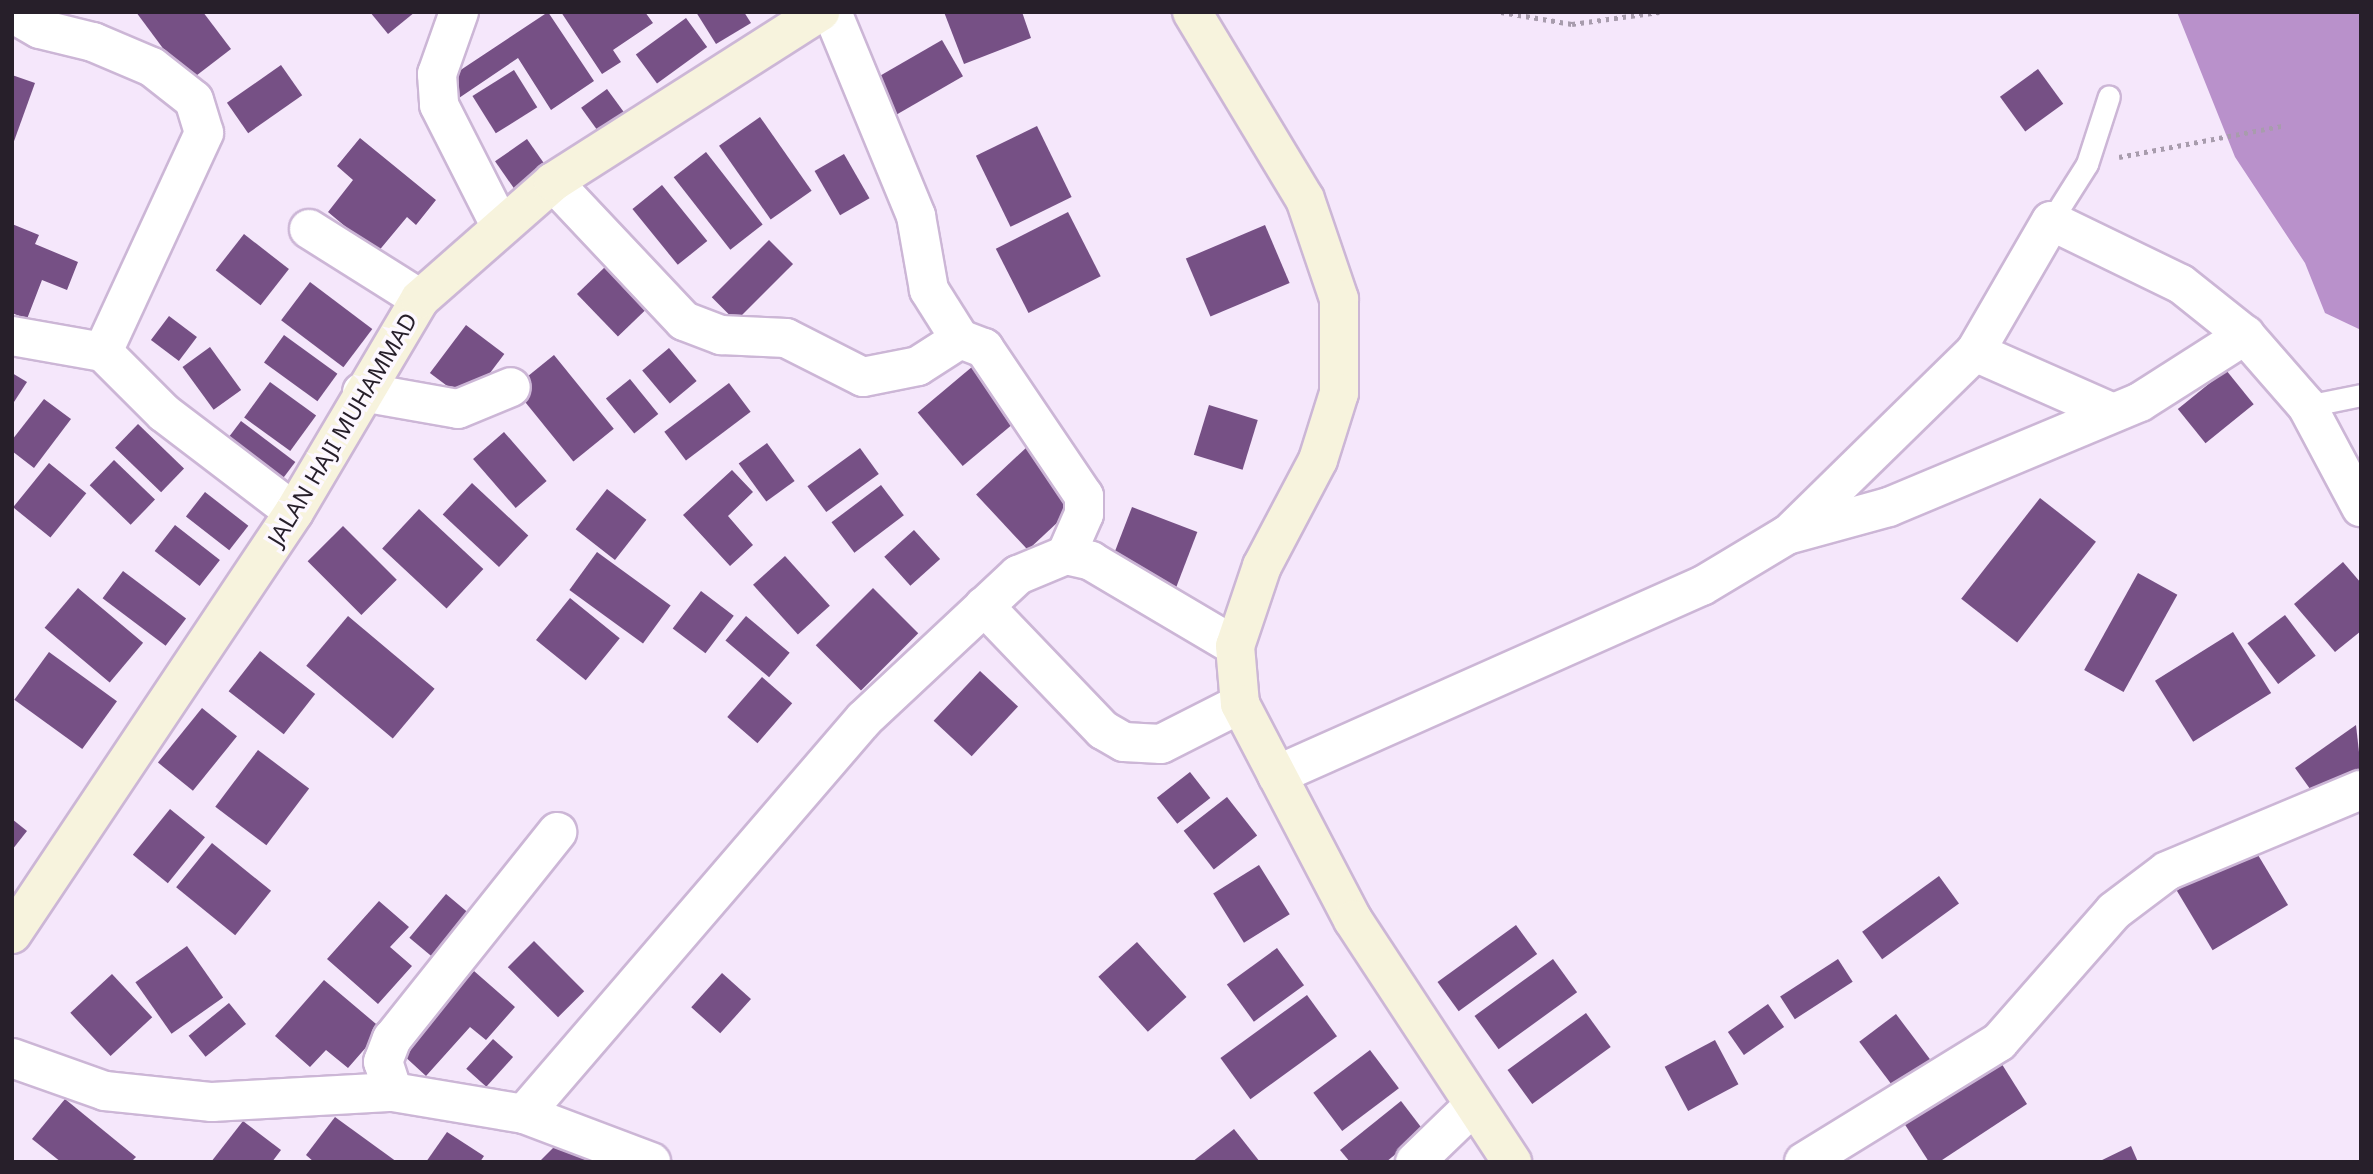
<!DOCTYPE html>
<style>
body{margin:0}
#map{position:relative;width:2373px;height:1174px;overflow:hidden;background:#f5e7fb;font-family:"Noto Sans",sans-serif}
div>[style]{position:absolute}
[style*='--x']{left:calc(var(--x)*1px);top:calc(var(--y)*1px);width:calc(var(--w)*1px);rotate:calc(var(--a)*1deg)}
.water>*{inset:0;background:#b991cb}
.building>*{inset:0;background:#765085;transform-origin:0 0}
.path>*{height:4.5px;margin-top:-2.25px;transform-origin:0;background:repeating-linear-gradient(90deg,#a89cad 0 3.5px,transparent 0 8.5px)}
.roads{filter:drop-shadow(2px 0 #ccb6d6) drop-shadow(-2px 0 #ccb6d6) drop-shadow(0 2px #ccb6d6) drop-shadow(0 -2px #ccb6d6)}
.lane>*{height:21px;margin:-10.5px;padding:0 10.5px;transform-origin:10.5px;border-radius:10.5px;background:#fff}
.street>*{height:38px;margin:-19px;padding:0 19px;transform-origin:19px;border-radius:19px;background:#fff}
.secondary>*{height:38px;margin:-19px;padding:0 19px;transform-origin:19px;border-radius:19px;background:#f7f3dd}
span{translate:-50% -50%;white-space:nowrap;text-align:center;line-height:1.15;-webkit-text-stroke:7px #fdf8ff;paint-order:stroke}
.street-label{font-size:23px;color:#271f2a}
.frame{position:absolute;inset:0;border:14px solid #271f2a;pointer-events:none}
</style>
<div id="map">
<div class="water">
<div style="clip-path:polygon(2177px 12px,2361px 12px,2361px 330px,2325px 313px,2305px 263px,2235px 157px)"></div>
</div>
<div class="building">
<div style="clip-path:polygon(136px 12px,203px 12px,231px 49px,188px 82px)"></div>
<div style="clip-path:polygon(370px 12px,415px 12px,388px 34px)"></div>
<div style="clip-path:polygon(548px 12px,594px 81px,551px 110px,518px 58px,456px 100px,444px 81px)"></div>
<div style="clip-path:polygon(561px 12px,645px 12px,653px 23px,613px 50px,621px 62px,602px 74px)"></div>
<div style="clip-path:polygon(696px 12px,744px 12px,751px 23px,716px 44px)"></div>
<div style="clip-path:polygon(944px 12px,1022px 12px,1031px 38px,964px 64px)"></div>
<div style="left:686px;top:18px;width:36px;height:62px;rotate:54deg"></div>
<div style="left:942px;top:40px;width:42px;height:87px;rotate:60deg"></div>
<div style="left:281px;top:65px;width:37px;height:66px;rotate:55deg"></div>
<div style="left:2038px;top:69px;width:43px;height:47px;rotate:54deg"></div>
<div style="left:514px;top:70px;width:44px;height:49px;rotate:58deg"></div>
<div style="clip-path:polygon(12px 75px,35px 83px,13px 144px,12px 144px)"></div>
<div style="left:607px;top:89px;width:31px;height:32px;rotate:54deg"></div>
<div style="left:760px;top:117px;width:90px;height:50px;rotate:55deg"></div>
<div style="left:1037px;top:126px;width:79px;height:68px;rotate:64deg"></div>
<div style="clip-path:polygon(360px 138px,436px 200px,416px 225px,407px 217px,377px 253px,328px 212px,353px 180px,337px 166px)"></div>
<div style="left:527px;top:139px;width:39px;height:39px;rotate:55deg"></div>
<div style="left:706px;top:152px;width:92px;height:41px;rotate:52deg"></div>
<div style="left:844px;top:154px;width:51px;height:34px;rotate:60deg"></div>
<div style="left:662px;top:185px;width:72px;height:38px;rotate:51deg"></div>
<div style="left:1068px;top:212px;width:72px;height:81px;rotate:63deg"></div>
<div style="clip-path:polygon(12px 224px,39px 235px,35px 244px,78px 262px,67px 290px,42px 280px,27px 319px,12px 313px)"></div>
<div style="left:1265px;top:225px;width:63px;height:86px;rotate:67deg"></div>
<div style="left:244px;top:234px;width:57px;height:46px;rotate:38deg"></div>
<div style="left:769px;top:240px;width:34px;height:81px;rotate:45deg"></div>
<div style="left:605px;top:267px;width:59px;height:39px;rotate:46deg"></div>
<div style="left:310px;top:282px;width:78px;height:48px;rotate:37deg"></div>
<div style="left:169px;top:316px;width:35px;height:30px;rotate:37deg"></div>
<div style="left:466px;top:325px;width:48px;height:60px;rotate:37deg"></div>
<div style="left:284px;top:335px;width:66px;height:34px;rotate:36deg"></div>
<div style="left:210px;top:347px;width:53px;height:34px;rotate:54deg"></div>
<div style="left:669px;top:348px;width:43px;height:35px;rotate:50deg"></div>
<div style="left:554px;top:355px;width:95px;height:52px;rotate:51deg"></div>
<div style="left:979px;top:361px;width:70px;height:80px;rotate:50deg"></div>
<div style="left:2226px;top:370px;width:44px;height:62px;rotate:51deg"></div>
<div style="clip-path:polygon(12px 373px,27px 382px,12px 405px)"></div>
<div style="left:630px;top:379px;width:45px;height:31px;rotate:51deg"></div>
<div style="left:270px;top:382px;width:57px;height:44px;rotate:36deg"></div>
<div style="left:729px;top:383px;width:36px;height:81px;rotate:53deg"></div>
<div style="clip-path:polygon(44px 399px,71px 419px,34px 468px,12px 451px,12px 440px)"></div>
<div style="left:1209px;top:405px;width:51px;height:52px;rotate:17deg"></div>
<div style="left:241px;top:421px;width:68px;height:33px;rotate:37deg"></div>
<div style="left:138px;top:424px;width:64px;height:33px;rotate:44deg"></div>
<div style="left:504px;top:432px;width:65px;height:41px;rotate:49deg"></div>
<div style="left:767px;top:443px;width:47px;height:35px;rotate:54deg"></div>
<div style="left:1028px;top:446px;width:76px;height:71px;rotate:47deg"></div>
<div style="left:860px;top:448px;width:32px;height:65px;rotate:54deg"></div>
<div style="left:114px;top:460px;width:57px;height:35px;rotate:44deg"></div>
<div style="left:49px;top:463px;width:48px;height:57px;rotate:39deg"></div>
<div style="clip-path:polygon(732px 470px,753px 492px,728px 516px,753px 545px,730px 566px,683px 515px)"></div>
<div style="left:472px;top:483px;width:77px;height:43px;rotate:43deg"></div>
<div style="left:881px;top:485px;width:38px;height:62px;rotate:53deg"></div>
<div style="left:607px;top:489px;width:50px;height:51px;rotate:38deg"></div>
<div style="left:205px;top:492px;width:55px;height:31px;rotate:38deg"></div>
<div style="left:2040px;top:498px;width:71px;height:128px;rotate:38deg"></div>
<div style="left:1132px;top:507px;width:70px;height:59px;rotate:21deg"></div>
<div style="left:419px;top:509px;width:88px;height:54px;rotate:43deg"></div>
<div style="left:175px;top:525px;width:57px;height:33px;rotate:38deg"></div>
<div style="left:343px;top:526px;width:76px;height:50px;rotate:45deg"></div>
<div style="left:914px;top:530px;width:39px;height:40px;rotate:48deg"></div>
<div style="left:597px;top:552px;width:91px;height:47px;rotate:36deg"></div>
<div style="left:785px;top:556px;width:67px;height:43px;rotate:48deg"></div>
<div style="clip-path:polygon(2343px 562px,2361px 583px,2361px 631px,2335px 652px,2294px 604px)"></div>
<div style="left:123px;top:571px;width:79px;height:34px;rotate:37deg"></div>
<div style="left:2138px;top:573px;width:45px;height:111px;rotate:29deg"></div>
<div style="left:78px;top:588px;width:85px;height:52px;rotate:40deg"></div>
<div style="left:873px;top:588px;width:64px;height:81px;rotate:45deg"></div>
<div style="left:701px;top:591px;width:41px;height:47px;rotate:37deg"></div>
<div style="left:570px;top:598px;width:64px;height:54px;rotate:39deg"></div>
<div style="left:2285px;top:615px;width:51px;height:47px;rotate:53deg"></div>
<div style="left:348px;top:616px;width:113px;height:65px;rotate:40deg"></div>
<div style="left:746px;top:616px;width:57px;height:32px;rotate:40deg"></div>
<div style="left:2233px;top:632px;width:72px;height:92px;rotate:58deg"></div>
<div style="left:260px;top:651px;width:70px;height:51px;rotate:38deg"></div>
<div style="left:49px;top:652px;width:84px;height:59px;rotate:36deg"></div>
<div style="left:980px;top:671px;width:52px;height:68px;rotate:43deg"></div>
<div style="left:762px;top:677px;width:40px;height:53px;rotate:41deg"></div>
<div style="left:202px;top:708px;width:45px;height:70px;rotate:39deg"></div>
<div style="clip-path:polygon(2356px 725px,2361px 770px,2318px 800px,2295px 768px)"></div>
<div style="left:258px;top:750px;width:64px;height:71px;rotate:37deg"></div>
<div style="left:1190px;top:772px;width:33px;height:42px;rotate:52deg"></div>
<div style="left:1227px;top:797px;width:49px;height:55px;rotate:52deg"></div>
<div style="left:170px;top:809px;width:45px;height:59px;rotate:39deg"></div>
<div style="clip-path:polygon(12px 819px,27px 831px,12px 850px)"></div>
<div style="left:212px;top:843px;width:76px;height:57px;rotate:39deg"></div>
<div style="left:2252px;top:845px;width:70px;height:88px;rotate:59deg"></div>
<div style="left:1259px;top:865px;width:58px;height:54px;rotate:58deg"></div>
<div style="left:1939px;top:876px;width:34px;height:95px;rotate:54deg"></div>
<div style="left:446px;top:894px;width:38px;height:57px;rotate:40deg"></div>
<div style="clip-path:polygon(379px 901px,409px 927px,390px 947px,412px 966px,378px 1004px,327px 959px)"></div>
<div style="left:1516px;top:925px;width:36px;height:97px;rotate:54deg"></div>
<div style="left:534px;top:941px;width:71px;height:37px;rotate:45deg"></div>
<div style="left:1137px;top:942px;width:74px;height:52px;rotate:48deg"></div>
<div style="left:187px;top:946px;width:63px;height:63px;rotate:55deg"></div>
<div style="left:1277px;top:948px;width:46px;height:62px;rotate:54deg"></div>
<div style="left:1553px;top:959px;width:41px;height:97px;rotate:54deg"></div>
<div style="left:1838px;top:959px;width:27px;height:69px;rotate:57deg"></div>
<div style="clip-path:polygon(474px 971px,515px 1007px,486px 1040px,470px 1027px,426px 1076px,401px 1053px)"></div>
<div style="left:722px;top:973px;width:39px;height:46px;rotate:42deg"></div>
<div style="left:112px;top:974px;width:59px;height:57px;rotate:47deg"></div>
<div style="clip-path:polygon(324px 980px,382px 1029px,348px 1068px,326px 1050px,310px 1067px,275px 1036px)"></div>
<div style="left:1307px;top:995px;width:51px;height:107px;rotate:54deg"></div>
<div style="left:229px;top:1003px;width:27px;height:52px;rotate:51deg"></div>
<div style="left:1768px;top:1004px;width:28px;height:49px;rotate:55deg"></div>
<div style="left:1586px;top:1013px;width:42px;height:97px;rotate:54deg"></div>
<div style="left:1896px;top:1014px;width:60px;height:46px;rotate:53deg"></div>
<div style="left:493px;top:1039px;width:27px;height:40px;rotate:42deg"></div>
<div style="left:1715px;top:1040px;width:50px;height:57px;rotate:62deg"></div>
<div style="left:1370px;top:1050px;width:48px;height:71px;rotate:53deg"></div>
<div style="clip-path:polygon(1998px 1058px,2027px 1104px,1939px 1162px,1929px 1162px,1902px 1120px)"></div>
<div style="clip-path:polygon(65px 1099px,136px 1157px,131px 1162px,61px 1162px,32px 1139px)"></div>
<div style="clip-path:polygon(1401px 1101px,1424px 1131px,1386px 1162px,1350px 1162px,1340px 1150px)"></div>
<div style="clip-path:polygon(335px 1117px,397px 1162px,314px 1162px,306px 1155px)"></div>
<div style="clip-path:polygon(243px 1121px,281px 1150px,272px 1162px,211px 1162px)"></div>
<div style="clip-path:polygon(1234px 1129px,1260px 1162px,1192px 1162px)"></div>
<div style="clip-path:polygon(447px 1132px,484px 1156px,480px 1162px,426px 1162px)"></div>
<div style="clip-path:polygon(564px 1137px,588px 1162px,539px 1162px)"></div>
<div style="clip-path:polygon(2131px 1146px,2138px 1162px,2098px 1162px)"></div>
</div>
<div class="path">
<div style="--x:1501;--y:12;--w:72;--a:9.6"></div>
<div style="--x:1572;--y:24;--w:88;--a:-7.9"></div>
<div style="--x:2119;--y:157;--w:166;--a:-10.8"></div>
</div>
<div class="roads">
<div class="lane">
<div style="--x:2051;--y:221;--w:67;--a:-57.7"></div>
<div style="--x:2087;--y:164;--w:71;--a:-72.1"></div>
<div style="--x:2307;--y:406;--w:55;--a:-11.5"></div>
</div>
<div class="street">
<div style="--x:459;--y:12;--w:66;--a:109.5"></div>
<div style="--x:437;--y:74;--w:31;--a:86"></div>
<div style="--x:439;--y:105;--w:135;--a:63.1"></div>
<div style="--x:832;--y:12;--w:221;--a:67.6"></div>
<div style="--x:916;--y:216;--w:75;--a:80"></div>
<div style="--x:929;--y:290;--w:58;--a:57.7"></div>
<div style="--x:12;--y:13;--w:32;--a:30"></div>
<div style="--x:40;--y:29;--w:55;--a:13.8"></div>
<div style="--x:93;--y:42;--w:64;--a:23"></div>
<div style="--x:152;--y:67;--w:53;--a:38.2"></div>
<div style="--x:194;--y:100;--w:34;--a:73"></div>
<div style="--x:204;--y:133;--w:241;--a:114.8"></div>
<div style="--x:553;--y:182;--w:191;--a:46.7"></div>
<div style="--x:684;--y:321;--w:40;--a:21"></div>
<div style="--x:721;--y:335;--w:65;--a:2.6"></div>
<div style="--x:786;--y:338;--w:86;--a:26.9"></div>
<div style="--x:863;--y:377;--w:56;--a:-11.3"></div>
<div style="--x:918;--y:366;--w:50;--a:-32.7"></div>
<div style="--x:960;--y:339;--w:26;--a:21"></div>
<div style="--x:984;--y:348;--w:179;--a:56"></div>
<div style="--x:1084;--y:496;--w:18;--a:90"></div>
<div style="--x:1084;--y:514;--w:45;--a:113.7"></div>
<div style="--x:309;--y:229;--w:131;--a:32.2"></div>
<div style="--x:12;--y:336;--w:92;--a:10"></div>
<div style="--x:103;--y:352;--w:86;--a:45"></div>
<div style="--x:164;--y:413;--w:163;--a:37.3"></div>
<div style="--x:1975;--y:352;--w:149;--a:23.8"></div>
<div style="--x:362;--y:392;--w:97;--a:10"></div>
<div style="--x:458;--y:409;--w:57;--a:-22.5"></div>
<div style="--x:1792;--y:531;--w:256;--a:-44.4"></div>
<div style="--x:1975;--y:352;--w:151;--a:-59.9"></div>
<div style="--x:2051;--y:221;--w:144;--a:25.9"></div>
<div style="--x:2181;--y:284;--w:82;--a:38.6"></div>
<div style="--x:2245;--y:335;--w:94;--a:48.9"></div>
<div style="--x:2307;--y:406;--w:115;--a:61.9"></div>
<div style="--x:984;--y:606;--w:172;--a:46.2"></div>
<div style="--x:1103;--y:730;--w:24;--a:30"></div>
<div style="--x:1124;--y:742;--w:37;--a:3"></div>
<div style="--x:1161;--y:744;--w:89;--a:-26.9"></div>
<div style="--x:1277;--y:775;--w:465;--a:-24"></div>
<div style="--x:1702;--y:586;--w:99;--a:-31"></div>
<div style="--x:1787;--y:535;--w:106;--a:-15.4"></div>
<div style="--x:1889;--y:507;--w:272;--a:-22.7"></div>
<div style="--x:2140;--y:402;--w:125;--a:-32.5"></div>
<div style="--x:12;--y:1058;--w:99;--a:19.5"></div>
<div style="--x:105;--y:1091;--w:108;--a:5.9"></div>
<div style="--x:212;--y:1102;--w:181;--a:-3.2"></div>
<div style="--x:393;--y:1092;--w:133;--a:9.5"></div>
<div style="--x:524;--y:1114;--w:136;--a:20.7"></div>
<div style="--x:393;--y:1092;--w:32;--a:-108"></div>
<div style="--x:383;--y:1062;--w:25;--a:-69"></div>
<div style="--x:392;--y:1039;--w:265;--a:-51.4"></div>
<div style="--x:524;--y:1114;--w:521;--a:-49.28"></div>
<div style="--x:864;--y:719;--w:211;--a:-43.1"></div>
<div style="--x:1018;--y:575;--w:52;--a:-22.6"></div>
<div style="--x:1066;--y:555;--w:26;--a:13"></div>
<div style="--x:1091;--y:561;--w:167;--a:30.6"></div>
<div style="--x:1415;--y:1162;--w:81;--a:-44"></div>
<div style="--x:1804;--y:1162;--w:229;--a:-31.6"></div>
<div style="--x:1999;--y:1042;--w:174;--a:-48.7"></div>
<div style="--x:2114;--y:911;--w:66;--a:-37"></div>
<div style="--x:2167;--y:871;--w:210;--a:-22.7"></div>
</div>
<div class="secondary">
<div style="--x:1192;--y:12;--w:218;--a:58.9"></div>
<div style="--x:1305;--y:199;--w:106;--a:71.2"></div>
<div style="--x:1339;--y:299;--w:94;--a:90"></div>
<div style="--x:1339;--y:393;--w:70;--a:107.4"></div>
<div style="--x:1318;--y:460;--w:120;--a:117.8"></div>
<div style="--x:1262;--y:566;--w:84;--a:108.6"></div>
<div style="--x:1235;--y:646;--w:58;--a:85.1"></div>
<div style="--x:1240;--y:704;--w:244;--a:62.4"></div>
<div style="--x:1353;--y:920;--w:290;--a:56.7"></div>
<div style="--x:12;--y:934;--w:508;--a:-56.25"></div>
<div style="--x:294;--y:512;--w:247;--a:-59.4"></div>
<div style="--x:420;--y:299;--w:177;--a:-41.3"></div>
<div style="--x:553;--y:182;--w:317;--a:-32.5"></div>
</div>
</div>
<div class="street-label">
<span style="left:342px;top:429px;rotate:-59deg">JALAN HAJI MUHAMMAD</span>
</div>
<div class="frame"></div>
</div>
